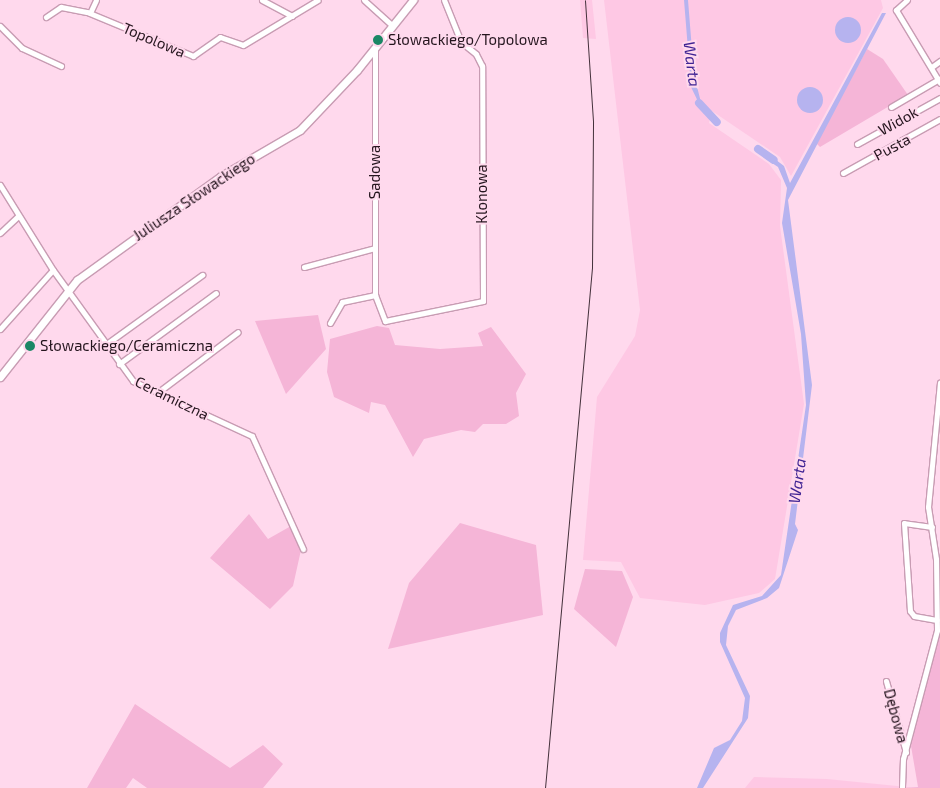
<!DOCTYPE html>
<meta charset="utf-8">
<style>
body{margin:0}
#map{position:relative;width:940px;height:788px;overflow:hidden;background:#ffd9ed;font-family:"Exo 2",sans-serif}
div>[style]{position:absolute}
[style*='--x']{left:calc(var(--x)*1px);top:calc(var(--y)*1px);width:calc(var(--w)*1px);rotate:calc(var(--a)*1deg)}
.built>*{inset:0;background:#fec8e4}
.green>*{inset:0;background:#f5b5d7}
.water>*{inset:0;background:#b6b3ef}
.round{border-radius:50%}
.river>*{height:8px;margin:-4px;padding:0 4px;transform-origin:4px;border-radius:4px;background:#b6b3ef}
.roads{filter:drop-shadow(1px 0 #c89cb3) drop-shadow(-1px 0 #c89cb3) drop-shadow(0 1px #c89cb3) drop-shadow(0 -1px #c89cb3)}
.street>*{height:5px;margin:-2.5px;padding:0 2.5px;transform-origin:2.5px;border-radius:2.5px;background:#fff}
.secondary>*{height:7px;margin:-3.5px;padding:0 3.5px;transform-origin:3.5px;border-radius:3.5px;background:#fff}
.rail>*{height:1px;margin:-0.5px;padding:0 0.5px;transform-origin:0.5px;border-radius:0.5px;background:#44313b}
.dots>*{width:14px;height:14px;translate:-50% -50%;box-sizing:border-box;border:2px solid #ffd9ed;border-radius:50%}
span{translate:-50% -50%;white-space:nowrap;text-align:center;line-height:1.15;-webkit-text-stroke:4px #ffd9ed;paint-order:stroke}
.street-label{font-size:15px;color:#25151e}
.poi-label{font-size:15px;color:#25151e}
.left{translate:0 -50%;text-align:left}
.water-label{font-size:16px;color:#3f2393;font-style:italic}
</style>
<div id="map">
<div class="built">
<div style="clip-path:polygon(580px 0,592px 0,596px 39px,583px 38px)"></div>
<div style="clip-path:polygon(604px 0,881px 0,883px 8px,791px 176px,780px 157px,712px 111px,709px 123px,769px 164px,781px 180px,780px 226px,804px 404px,775px 579px,759px 593px,705px 605px,640px 598px,621px 562px,583px 560px,597px 397px,635px 336px,640px 310px)"></div>
<div style="clip-path:polygon(754px 777px,827px 779px,917px 788px,745px 788px)"></div>
</div>
<div class="green">
<div style="clip-path:polygon(867px 49px,883px 59px,908px 95px,820px 147px,816px 143px)"></div>
<div style="clip-path:polygon(318px 315px,326px 349px,286px 394px,255px 321px)"></div>
<div style="clip-path:polygon(377px 326px,389px 328px,395px 345px,440px 349px,483px 346px,478px 333px,491px 327px,526px 374px,516px 393px,519px 416px,506px 424px,483px 424px,475px 432px,461px 430px,424px 439px,413px 457px,385px 405px,371px 402px,369px 413px,334px 397px,327px 372px,330px 339px)"></div>
<div style="clip-path:polygon(249px 514px,268px 539px,291px 526px,301px 550px,293px 586px,270px 609px,210px 558px)"></div>
<div style="clip-path:polygon(460px 523px,536px 545px,543px 615px,388px 649px,409px 583px)"></div>
<div style="clip-path:polygon(940px 555px,940px 788px,905px 788px,918px 787px,911px 746px,939px 631px)"></div>
<div style="clip-path:polygon(585px 569px,622px 571px,633px 597px,616px 647px,574px 609px)"></div>
<div style="clip-path:polygon(135px 704px,230px 768px,263px 745px,283px 764px,263px 788px,147px 788px,133px 778px,126px 788px,87px 788px)"></div>
</div>
<div class="water">
<div style="clip-path:polygon(684px 0,688px 0,694px 75px,704px 114px,691px 87px)"></div>
<div style="clip-path:polygon(882px 13px,886px 13px,788px 200px,812px 385px,795px 524px,798px 530px,779px 588px,767px 598px,736px 610px,728px 626px,726px 645px,750px 696px,748px 718px,703px 788px,697px 788px,714px 748px,730px 740px,742px 721px,745px 698px,720px 642px,720px 633px,733px 605px,762px 596px,781px 575px,806px 405px,801px 334px,782px 223px,787px 188px,778px 167px,766px 159px,767px 153px,784px 166px,790px 183px)"></div>
<div class="round" style="left:835px;top:17px;width:26px;height:26px"></div>
<div class="round" style="left:797px;top:87px;width:26px;height:26px"></div>
</div>
<div class="river">
<div style="--x:699;--y:103;--w:26;--a:47"></div>
<div style="--x:758;--y:149;--w:19;--a:35"></div>
</div>
<div class="roads">
<div class="street">
<div style="--x:262;--y:0;--w:34;--a:28"></div>
<div style="--x:364;--y:0;--w:39;--a:42"></div>
<div style="--x:907;--y:0;--w:15;--a:138"></div>
<div style="--x:896;--y:10;--w:85;--a:58.9"></div>
<div style="--x:90;--y:13;--w:14;--a:-65"></div>
<div style="--x:46;--y:17;--w:18;--a:-34"></div>
<div style="--x:61;--y:7;--w:26;--a:11"></div>
<div style="--x:87;--y:12;--w:115;--a:22.5"></div>
<div style="--x:193;--y:56;--w:33;--a:-35"></div>
<div style="--x:220;--y:37;--w:24;--a:19"></div>
<div style="--x:243;--y:45;--w:87;--a:-31"></div>
<div style="--x:0;--y:26;--w:31;--a:45"></div>
<div style="--x:22;--y:48;--w:43;--a:24.8"></div>
<div style="--x:375;--y:49;--w:246;--a:90"></div>
<div style="--x:375;--y:295;--w:28;--a:69"></div>
<div style="--x:385;--y:321;--w:100;--a:-11.5"></div>
<div style="--x:483;--y:301;--w:235;--a:-90.2"></div>
<div style="--x:482;--y:66;--w:13;--a:-117"></div>
<div style="--x:476;--y:54;--w:19;--a:-141"></div>
<div style="--x:461;--y:42;--w:45;--a:-112"></div>
<div style="--x:933;--y:66;--w:9;--a:-36"></div>
<div style="--x:891;--y:107;--w:56;--a:-30.3"></div>
<div style="--x:857;--y:144;--w:95;--a:-29"></div>
<div style="--x:843;--y:173;--w:111;--a:-29.1"></div>
<div style="--x:0;--y:185;--w:100;--a:58.1"></div>
<div style="--x:53;--y:270;--w:137;--a:54.2"></div>
<div style="--x:133;--y:381;--w:131;--a:24.8"></div>
<div style="--x:252;--y:436;--w:124;--a:65.7"></div>
<div style="--x:0;--y:233;--w:25;--a:-43"></div>
<div style="--x:304;--y:267;--w:73;--a:-15"></div>
<div style="--x:330;--y:323;--w:24;--a:-60"></div>
<div style="--x:342;--y:302;--w:34;--a:-12"></div>
<div style="--x:0;--y:329;--w:79;--a:-48.1"></div>
<div style="--x:105;--y:345;--w:120;--a:-35.8"></div>
<div style="--x:119;--y:364;--w:120;--a:-36.2"></div>
<div style="--x:157;--y:393;--w:101;--a:-37"></div>
<div style="--x:932;--y:527;--w:28;--a:-172"></div>
<div style="--x:904;--y:523;--w:88;--a:86.1"></div>
<div style="--x:910;--y:611;--w:6;--a:51"></div>
<div style="--x:914;--y:616;--w:23;--a:10"></div>
<div style="--x:886;--y:681;--w:74;--a:74.3"></div>
<div style="--x:902;--y:787;--w:28;--a:-88"></div>
<div style="--x:903;--y:759;--w:133;--a:-75.2"></div>
<div style="--x:937;--y:630;--w:71;--a:-90.8"></div>
<div style="--x:936;--y:559;--w:53;--a:-98.7"></div>
<div style="--x:928;--y:507;--w:125;--a:-84.5"></div>
</div>
<div class="secondary">
<div style="--x:0;--y:377;--w:124;--a:-51.6"></div>
<div style="--x:77;--y:280;--w:178;--a:-35.8"></div>
<div style="--x:221;--y:176;--w:91;--a:-30.2"></div>
<div style="--x:300;--y:130;--w:83;--a:-46.5"></div>
<div style="--x:357;--y:70;--w:90;--a:-51.3"></div>
</div>
</div>
<div class="rail">
<div style="--x:545;--y:788;--w:522;--a:-84.84"></div>
<div style="--x:592;--y:268;--w:147;--a:-89.6"></div>
<div style="--x:593;--y:121;--w:121;--a:-93.8"></div>
</div>
<div class="dots">
<div style="left:378px;top:40px;background:#1b8765"></div>
<div style="left:30px;top:346px;background:#1b8765"></div>
</div>
<div class="street-label">
<span style="left:154px;top:40px;rotate:23deg">Topolowa</span>
<span style="left:898px;top:121px;rotate:-29deg">Widok</span>
<span style="left:892px;top:147px;rotate:-28deg">Pusta</span>
<span style="left:375px;top:172px;rotate:-90deg">Sadowa</span>
<span style="left:482px;top:194px;rotate:-90deg">Klonowa</span>
<span style="left:194px;top:197px;rotate:-34deg">Juliusza Słowackiego</span>
<span style="left:172px;top:398px;rotate:26deg">Ceramiczna</span>
<span style="left:896px;top:716px;rotate:75deg">Dębowa</span>
</div>
<div class="poi-label">
<span class="left" style="left:388px;top:40px">Słowackiego/Topolowa</span>
<span class="left" style="left:40px;top:346px">Słowackiego/Ceramiczna</span>
</div>
<div class="water-label">
<span style="left:692px;top:64px;rotate:83deg">Warta</span>
<span style="left:797px;top:481px;rotate:-82deg">Warta</span>
</div>
</div>
